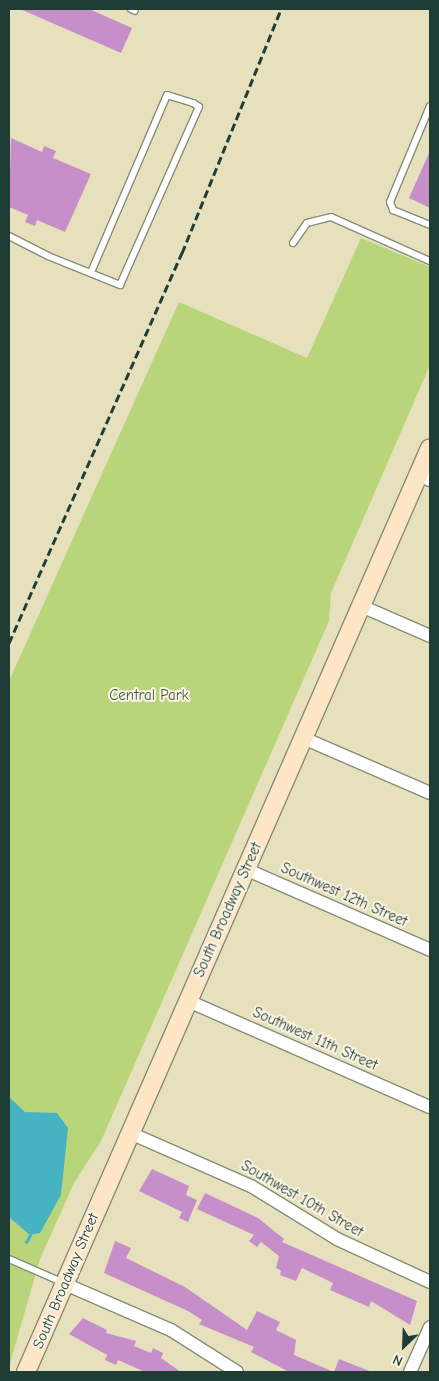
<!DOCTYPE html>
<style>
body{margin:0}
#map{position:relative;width:439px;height:1381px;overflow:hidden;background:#e7e0bc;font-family:"Comic Neue",sans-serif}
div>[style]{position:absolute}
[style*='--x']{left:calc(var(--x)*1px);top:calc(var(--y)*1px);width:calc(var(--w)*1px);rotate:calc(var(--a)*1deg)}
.green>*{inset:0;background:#b8d57b}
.water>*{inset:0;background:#46b3c2}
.stream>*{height:3px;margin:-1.5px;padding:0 1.5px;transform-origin:1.5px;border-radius:1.5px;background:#46b3c2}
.building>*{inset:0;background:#c68fca}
.roads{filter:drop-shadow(1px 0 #838e78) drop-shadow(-1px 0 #838e78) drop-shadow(0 1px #838e78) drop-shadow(0 -1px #838e78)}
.service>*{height:6px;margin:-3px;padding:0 3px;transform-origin:3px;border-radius:3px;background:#fff}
.minor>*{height:12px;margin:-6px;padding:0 6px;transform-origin:6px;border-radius:6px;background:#fff}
.secondary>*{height:18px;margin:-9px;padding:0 9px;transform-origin:9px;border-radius:9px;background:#fde5c5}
.rail>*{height:3px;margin-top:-1.5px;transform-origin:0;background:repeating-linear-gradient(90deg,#1f3d34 0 8px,transparent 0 12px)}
span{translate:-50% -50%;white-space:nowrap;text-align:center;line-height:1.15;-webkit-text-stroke:4px #fcf5e5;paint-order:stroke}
.park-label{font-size:15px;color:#3e5b42}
.street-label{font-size:15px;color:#1f3d34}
.frame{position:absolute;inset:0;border:10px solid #1f3d34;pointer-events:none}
.north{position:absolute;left:379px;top:1321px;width:50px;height:50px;-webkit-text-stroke:4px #fcf5e5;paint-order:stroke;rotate:204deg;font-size:14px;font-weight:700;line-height:20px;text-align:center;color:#1f3d34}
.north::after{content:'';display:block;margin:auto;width:18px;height:22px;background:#1f3d34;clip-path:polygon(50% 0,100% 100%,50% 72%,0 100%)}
</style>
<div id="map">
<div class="green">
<div style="clip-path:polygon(361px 238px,430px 267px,430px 365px,331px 593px,329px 621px,101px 1141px,74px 1183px,40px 1259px,9px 1367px,9px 681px,179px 302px,307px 358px)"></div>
</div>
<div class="water">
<div style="clip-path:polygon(9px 1097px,25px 1112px,57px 1113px,68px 1128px,61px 1195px,40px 1233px,30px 1235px,9px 1217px)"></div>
</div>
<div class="stream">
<div style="--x:26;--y:1242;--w:8;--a:-60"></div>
</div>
<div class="building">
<div style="clip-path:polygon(20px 9px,89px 9px,132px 28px,121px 53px)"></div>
<div style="clip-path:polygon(11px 138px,42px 152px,44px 146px,56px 151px,53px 158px,91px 174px,65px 232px,37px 220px,35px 226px,25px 222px,28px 215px,9px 207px)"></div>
<div style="clip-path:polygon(430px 151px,430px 208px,409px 198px)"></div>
<div style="clip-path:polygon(152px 1169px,189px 1186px,186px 1195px,197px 1200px,188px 1222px,179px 1218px,182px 1212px,139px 1191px)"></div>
<div style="clip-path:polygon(205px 1193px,258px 1218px,284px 1239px,282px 1242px,417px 1301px,410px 1325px,371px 1301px,369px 1307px,330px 1290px,333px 1283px,302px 1268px,296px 1281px,280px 1275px,281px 1271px,276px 1268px,279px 1256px,261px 1242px,257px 1247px,249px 1241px,254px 1235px,197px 1209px)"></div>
<div style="clip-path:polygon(115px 1241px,131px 1248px,126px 1258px,185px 1287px,247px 1330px,257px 1311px,280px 1322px,276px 1330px,296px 1340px,294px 1355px,334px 1372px,289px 1372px,251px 1352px,254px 1347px,199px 1324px,202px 1320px,188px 1311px,104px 1273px)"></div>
<div style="clip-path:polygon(83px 1318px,107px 1330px,106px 1333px,136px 1341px,134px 1346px,151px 1353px,153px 1348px,163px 1353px,161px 1358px,181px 1372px,145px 1372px,118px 1360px,116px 1365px,105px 1360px,107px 1355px,69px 1334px)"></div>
<div style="clip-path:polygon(339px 1359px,372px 1372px,334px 1372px)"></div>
</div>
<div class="roads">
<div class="service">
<div style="--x:131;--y:9;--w:4;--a:27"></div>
<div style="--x:430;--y:106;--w:104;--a:112.6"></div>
<div style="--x:390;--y:202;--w:9;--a:69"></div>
<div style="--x:393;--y:210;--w:40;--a:22"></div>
<div style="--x:9;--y:236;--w:44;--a:27.1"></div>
<div style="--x:48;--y:256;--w:78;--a:21.9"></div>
<div style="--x:120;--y:285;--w:195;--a:-66.1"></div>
<div style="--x:199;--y:107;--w:7;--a:-146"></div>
<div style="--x:193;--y:103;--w:27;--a:-163"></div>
<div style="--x:167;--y:95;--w:193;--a:113.2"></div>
<div style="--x:293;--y:243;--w:24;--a:-55"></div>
<div style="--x:307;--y:223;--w:25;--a:-14"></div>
<div style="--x:331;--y:217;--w:108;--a:24"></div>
<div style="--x:9;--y:1259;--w:60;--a:23.6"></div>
</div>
<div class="minor">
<div style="--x:418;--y:475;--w:13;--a:23"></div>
<div style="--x:361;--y:606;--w:75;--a:23.5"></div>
<div style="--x:303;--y:738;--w:138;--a:23.4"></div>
<div style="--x:245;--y:869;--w:202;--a:23.6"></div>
<div style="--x:188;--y:1001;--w:264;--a:23.7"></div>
<div style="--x:130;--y:1133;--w:132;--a:23.7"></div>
<div style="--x:251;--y:1186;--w:101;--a:31.6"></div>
<div style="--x:337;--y:1239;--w:102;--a:24.8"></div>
<div style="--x:65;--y:1284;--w:116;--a:23.5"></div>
<div style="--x:171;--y:1330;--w:78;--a:32.5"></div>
<div style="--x:410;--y:1372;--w:49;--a:-66"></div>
</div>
<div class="secondary">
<div style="--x:26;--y:1372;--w:1008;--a:-66.38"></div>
</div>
</div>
<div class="rail">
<div style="--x:9;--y:643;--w:427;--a:-66.1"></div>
<div style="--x:182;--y:253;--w:263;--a:-67.9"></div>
</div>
<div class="park-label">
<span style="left:149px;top:696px">Central Park</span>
</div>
<div class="street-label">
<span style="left:344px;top:895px;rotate:24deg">Southwest 12th Street</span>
<span style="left:228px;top:910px;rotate:-66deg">South Broadway Street</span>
<span style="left:315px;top:1039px;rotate:24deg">Southwest 11th Street</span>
<span style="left:302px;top:1199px;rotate:30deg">Southwest 10th Street</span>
<span style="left:66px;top:1281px;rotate:-67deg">South Broadway Street</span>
</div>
<div class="frame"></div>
<div class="north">N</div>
</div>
